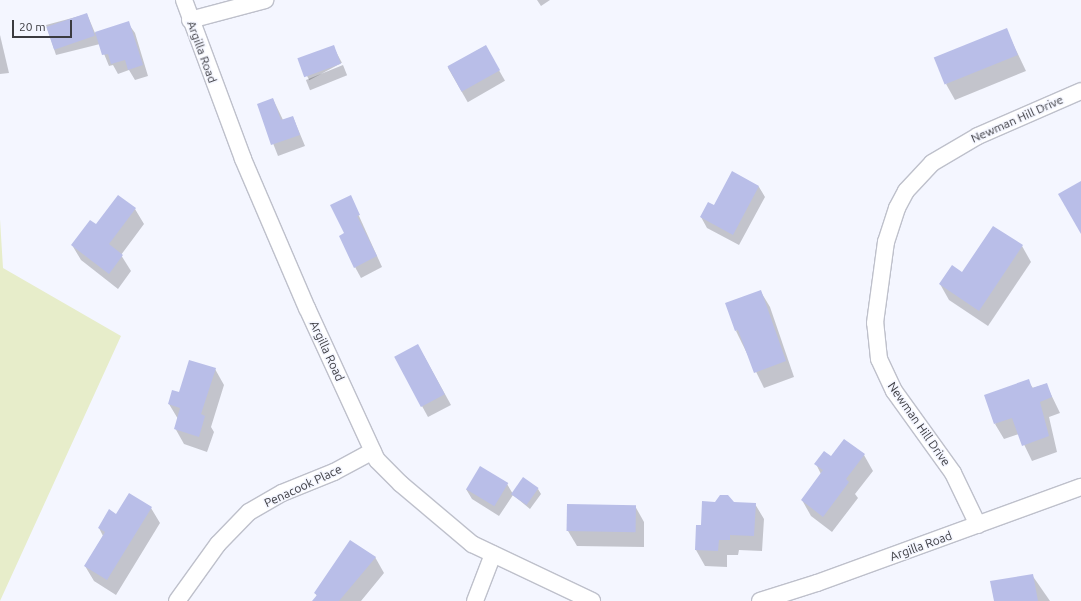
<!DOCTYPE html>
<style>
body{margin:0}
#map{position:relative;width:1081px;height:601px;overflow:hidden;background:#f4f6ff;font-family:Ubuntu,sans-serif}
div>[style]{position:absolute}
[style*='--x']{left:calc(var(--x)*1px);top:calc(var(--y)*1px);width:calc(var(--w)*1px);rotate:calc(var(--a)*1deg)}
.green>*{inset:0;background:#e7edca}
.shadow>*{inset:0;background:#0003;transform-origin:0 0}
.building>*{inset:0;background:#b9bee8;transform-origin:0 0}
.roads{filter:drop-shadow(1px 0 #bec0cb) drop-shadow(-1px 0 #bec0cb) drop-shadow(0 1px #bec0cb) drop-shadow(0 -1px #bec0cb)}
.street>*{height:16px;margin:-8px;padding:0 8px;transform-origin:8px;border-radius:8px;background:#fff}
span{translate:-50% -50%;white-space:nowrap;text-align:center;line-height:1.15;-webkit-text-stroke:3px #f4f6ff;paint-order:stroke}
.street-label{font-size:12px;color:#3b3b40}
.scale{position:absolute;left:12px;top:20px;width:60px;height:18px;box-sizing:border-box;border:2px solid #3b3b40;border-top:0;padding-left:5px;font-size:12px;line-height:14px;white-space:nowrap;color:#3b3b40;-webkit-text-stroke:3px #f4f6ff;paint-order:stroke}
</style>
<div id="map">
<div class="green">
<div style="clip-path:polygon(0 219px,3px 268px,121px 336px,0 601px)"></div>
</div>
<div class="shadow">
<div style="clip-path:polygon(537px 0,550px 0,541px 6px)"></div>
<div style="clip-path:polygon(87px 14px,95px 33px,128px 23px,135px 33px,148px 76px,135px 80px,129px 70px,118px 74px,113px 65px,109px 66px,100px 44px,56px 55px,46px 25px)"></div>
<div style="clip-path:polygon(1006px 29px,1026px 71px,955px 100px,946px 84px)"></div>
<div style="clip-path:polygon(0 35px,9px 73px,0 74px)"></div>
<div style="left:333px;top:46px;width:19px;height:37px;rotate:62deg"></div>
<div style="left:485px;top:46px;width:40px;height:43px;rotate:60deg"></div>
<div style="left:343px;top:65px;width:11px;height:40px;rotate:68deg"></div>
<div style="clip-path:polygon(273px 99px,283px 120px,293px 117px,305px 146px,278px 156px,258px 105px)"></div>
<div style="clip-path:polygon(732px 173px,759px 187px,765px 197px,739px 245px,707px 228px,701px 217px,714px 206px)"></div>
<div style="clip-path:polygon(350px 196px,382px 267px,361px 278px,355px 267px,346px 234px)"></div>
<div style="clip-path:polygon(135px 209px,144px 224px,121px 255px,131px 271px,118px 289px,81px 260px,72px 245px,96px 225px)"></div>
<div style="clip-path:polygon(1022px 246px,1031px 262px,988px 326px,949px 300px,940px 284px)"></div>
<div style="clip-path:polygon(761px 292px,770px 307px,794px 377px,764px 388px,736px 331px)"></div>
<div style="clip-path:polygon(424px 356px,451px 405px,428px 417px,395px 357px)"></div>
<div style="clip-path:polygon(215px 369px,224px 385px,211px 427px,214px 432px,207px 452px,184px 444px,175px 428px,178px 419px,169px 404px,179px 393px)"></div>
<div style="clip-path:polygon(1028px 381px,1033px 388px,1046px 384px,1060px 413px,1049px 417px,1057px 452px,1032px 461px,1019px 434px,1004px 439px,995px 424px)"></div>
<div style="clip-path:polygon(864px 455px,873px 471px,855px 494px,858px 498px,832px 532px,811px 516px,802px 500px,821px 474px,816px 464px,831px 458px)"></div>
<div style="clip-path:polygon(507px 484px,513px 494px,538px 489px,541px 494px,530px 509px,513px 495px,499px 516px,472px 499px,466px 489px)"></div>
<div style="clip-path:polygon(733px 503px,755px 504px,764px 519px,762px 551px,739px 550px,738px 555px,727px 555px,727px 567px,705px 566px,696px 550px,697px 526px,702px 526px)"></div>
<div style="clip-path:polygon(635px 506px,644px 522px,644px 547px,577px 546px,568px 531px)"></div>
<div style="clip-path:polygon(151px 508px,160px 523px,116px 595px,94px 581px,85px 566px,103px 536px,99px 528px,116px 515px)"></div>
<div style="clip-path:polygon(375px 557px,384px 573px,361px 601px,314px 601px,317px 596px,315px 593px)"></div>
<div style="clip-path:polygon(1032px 575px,1050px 601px,995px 601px)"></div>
</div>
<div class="building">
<div style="left:87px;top:13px;width:24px;height:43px;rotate:71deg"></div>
<div style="clip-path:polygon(129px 21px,143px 65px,128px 70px,125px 60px,111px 64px,108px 54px,102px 55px,95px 32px)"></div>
<div style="left:1007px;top:28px;width:29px;height:79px;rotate:68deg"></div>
<div style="left:334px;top:45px;width:20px;height:39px;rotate:70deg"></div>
<div style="left:486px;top:45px;width:29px;height:44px;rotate:61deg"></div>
<div style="clip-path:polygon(273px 98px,281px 120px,293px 116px,300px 135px,271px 145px,257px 104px)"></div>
<div style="clip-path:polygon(732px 171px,759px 186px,733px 235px,700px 217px,708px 202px,714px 205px)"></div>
<div style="clip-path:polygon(1081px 181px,1081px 234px,1058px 194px)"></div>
<div style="clip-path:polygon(118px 195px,136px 208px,109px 244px,123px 255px,109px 274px,71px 245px,90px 220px,96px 224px)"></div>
<div style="clip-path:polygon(351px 195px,360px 215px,357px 216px,377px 256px,354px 268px,339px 236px,344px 233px,330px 205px)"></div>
<div style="clip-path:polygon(993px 226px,1023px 245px,979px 311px,939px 284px,952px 265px,962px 272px)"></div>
<div style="clip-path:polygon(761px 290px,786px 361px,754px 373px,738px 330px,735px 331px,725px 303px)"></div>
<div style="left:418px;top:344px;width:57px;height:27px;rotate:62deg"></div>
<div style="clip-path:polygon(189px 360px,216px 368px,201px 414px,205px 416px,199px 437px,174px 429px,180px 408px,168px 404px,172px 390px,179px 392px)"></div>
<div style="clip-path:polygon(1029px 379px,1032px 388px,1047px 383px,1052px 397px,1040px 402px,1049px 436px,1022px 446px,1012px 418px,994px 424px,984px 395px)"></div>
<div style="clip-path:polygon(844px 439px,865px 454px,846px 479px,849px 482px,823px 517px,801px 500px,823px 470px,814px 464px,824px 451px,831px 456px)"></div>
<div style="left:480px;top:466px;width:33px;height:27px;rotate:31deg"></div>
<div style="left:523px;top:477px;width:19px;height:21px;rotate:35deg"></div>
<div style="clip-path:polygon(129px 493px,152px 507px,107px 580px,84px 566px,105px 532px,98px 528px,109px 509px,116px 514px)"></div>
<div style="clip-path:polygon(720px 495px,728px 495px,734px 502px,756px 503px,754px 536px,730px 535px,730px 540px,719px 540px,718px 551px,695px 550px,696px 525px,701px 525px,702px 501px,715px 502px)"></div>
<div style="left:567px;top:504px;width:69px;height:27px;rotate:1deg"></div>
<div style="clip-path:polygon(350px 540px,376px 557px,339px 601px,312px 601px,317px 595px,314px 593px)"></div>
<div style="clip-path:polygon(1033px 574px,1038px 601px,994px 601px,990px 581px)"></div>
</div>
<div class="roads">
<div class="street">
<div style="--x:184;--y:0;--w:170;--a:69.6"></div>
<div style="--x:243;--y:159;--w:162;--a:66.8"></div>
<div style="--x:307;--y:308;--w:167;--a:65.3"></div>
<div style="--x:377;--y:460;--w:34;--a:45"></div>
<div style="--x:401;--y:484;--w:93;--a:40.2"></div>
<div style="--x:472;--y:544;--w:133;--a:25.4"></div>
<div style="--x:190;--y:20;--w:78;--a:-14.9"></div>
<div style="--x:978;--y:525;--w:58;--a:-115.7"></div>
<div style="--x:953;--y:473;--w:101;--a:-125.7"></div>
<div style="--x:894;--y:391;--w:35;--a:-115"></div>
<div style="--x:879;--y:359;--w:36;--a:-96"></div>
<div style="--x:875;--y:323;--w:82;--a:-82.3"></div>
<div style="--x:886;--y:242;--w:36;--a:-72"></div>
<div style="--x:897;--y:208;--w:19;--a:-62"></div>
<div style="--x:906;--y:191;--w:38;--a:-47"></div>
<div style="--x:932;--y:163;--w:53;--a:-30.4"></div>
<div style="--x:978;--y:136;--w:112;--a:-23.6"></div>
<div style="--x:177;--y:601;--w:70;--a:-54.3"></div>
<div style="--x:218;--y:544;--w:45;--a:-45.9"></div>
<div style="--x:249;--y:512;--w:38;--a:-30"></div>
<div style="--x:282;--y:493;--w:56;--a:-22"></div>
<div style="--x:334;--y:472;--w:44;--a:-28.3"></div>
<div style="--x:475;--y:601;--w:50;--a:-69"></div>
<div style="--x:760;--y:601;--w:60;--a:-17.5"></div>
<div style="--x:817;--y:583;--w:281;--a:-20"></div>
</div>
</div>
<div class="street-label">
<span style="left:202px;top:52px;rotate:70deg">Argilla Road</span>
<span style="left:1017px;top:119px;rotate:-24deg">Newman Hill Drive</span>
<span style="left:327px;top:351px;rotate:65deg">Argilla Road</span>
<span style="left:919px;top:424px;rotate:55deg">Newman Hill Drive</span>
<span style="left:303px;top:486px;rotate:-25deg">Penacook Place</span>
<span style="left:921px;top:546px;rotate:-20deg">Argilla Road</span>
</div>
<div class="scale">20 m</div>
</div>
